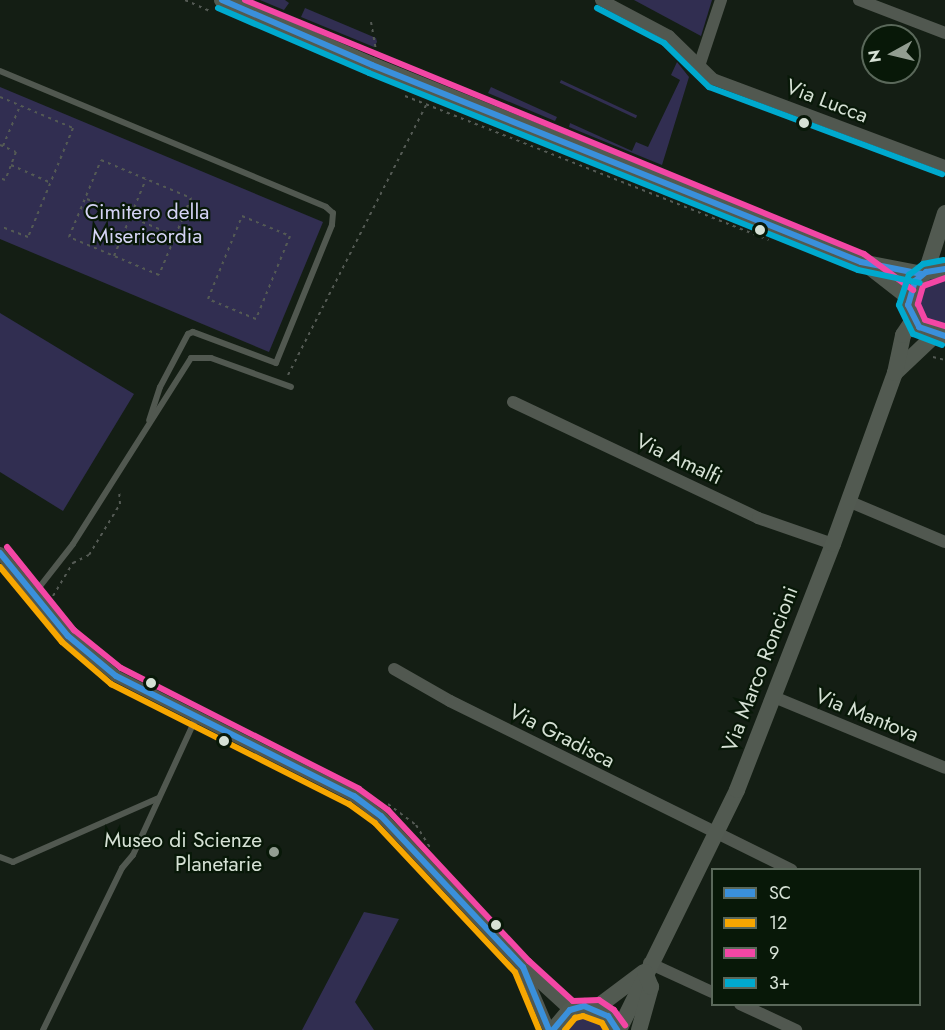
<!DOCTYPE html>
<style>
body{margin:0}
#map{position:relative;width:945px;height:1030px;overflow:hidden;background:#141e14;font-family:Jost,sans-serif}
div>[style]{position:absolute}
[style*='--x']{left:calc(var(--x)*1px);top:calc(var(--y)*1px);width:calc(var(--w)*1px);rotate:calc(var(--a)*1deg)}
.green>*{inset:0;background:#312e51;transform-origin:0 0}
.path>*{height:2px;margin-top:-1px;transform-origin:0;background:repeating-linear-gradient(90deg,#545a54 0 3px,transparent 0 7.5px)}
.lane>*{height:6px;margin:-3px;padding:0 3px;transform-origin:3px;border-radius:3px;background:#515850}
.street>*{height:12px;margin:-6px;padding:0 6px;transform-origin:6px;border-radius:6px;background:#515850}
.secondary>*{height:16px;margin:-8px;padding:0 8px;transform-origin:8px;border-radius:8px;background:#525a51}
.bus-1>*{height:6px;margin:-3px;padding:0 3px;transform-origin:3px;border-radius:3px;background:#3a90db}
.bus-2>*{height:6px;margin:-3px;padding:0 3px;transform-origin:3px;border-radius:3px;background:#f7a600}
.bus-3>*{height:6px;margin:-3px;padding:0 3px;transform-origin:3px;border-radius:3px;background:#f346a5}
.bus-4>*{height:6px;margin:-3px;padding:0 3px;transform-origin:3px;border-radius:3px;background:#00a9ce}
.dots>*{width:16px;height:16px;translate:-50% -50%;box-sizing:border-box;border:3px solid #081808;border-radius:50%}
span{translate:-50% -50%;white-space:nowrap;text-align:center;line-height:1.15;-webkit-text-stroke:4.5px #081808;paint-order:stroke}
.street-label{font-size:21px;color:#d6e1d5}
.park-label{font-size:21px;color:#d5d4f5}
.poi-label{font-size:21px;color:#d6e1d5}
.right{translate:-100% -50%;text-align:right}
.legend{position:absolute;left:711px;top:868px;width:210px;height:138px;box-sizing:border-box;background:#081808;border:2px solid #5a685a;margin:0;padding:8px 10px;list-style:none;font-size:18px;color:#d6e1d5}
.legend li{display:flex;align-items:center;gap:12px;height:30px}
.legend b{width:30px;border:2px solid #5a685a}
.north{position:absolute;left:861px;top:24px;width:60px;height:60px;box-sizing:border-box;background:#081808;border:2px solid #5a685a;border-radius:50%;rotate:262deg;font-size:16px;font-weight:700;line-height:24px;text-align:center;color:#d6e1d5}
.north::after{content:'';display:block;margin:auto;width:21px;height:27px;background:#929d91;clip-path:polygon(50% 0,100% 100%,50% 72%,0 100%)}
</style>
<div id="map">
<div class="green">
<div style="clip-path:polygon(260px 0,285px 0,289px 3px,284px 10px)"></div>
<div style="clip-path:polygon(634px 0,712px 0,701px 36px)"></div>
<div style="clip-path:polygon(305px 8px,376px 38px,377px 42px,374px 47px,301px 17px)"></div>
<div style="clip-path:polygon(677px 62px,689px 77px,662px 165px,569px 127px,570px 123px,632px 151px,636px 142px,648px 147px,680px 80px,671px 75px)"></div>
<div style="left:561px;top:80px;width:84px;height:3px;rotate:25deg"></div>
<div style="clip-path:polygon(0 87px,323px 222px,269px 352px,0 239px)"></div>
<div style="clip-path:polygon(491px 87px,557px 117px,555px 121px,488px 93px)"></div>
<div style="clip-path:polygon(945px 276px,945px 324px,935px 324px,924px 319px,915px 296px,925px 279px)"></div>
<div style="clip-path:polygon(0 313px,134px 394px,63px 511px,0 472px)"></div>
<div style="clip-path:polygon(364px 912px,399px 919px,355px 1002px,374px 1030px,302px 1030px)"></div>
<div style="clip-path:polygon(586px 1016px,601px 1021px,608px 1030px,565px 1030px,572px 1021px)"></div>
</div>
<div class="path">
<div style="--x:185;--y:0;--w:27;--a:24"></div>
<div style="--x:371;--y:22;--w:27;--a:80"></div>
<div style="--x:405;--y:96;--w:391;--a:21.6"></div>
<div style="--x:0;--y:97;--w:79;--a:23"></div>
<div style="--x:73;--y:128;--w:118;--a:112.4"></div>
<div style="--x:28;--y:237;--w:30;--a:-159"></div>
<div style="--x:0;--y:145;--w:17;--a:24"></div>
<div style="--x:16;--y:152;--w:30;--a:111"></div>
<div style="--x:5;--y:180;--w:5;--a:-158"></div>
<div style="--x:3;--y:146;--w:43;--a:-67"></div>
<div style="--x:101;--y:160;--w:98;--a:22.9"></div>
<div style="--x:191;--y:198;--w:83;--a:112.6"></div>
<div style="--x:159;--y:275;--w:98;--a:-157.1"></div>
<div style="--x:69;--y:237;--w:83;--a:-67.4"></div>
<div style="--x:11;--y:165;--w:44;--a:24.2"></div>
<div style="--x:87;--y:199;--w:96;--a:22.6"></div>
<div style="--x:242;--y:216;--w:52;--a:22.6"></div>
<div style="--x:290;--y:236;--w:90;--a:112.3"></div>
<div style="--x:256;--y:319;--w:52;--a:-157.4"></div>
<div style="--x:208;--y:299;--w:90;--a:-67.7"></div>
<div style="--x:114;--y:256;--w:83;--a:-67.4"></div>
<div style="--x:933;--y:357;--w:12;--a:14"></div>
<div style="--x:288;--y:375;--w:303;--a:-62.9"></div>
<div style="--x:53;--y:596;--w:39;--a:-59"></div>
<div style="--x:73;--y:563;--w:18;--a:-27"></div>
<div style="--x:89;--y:555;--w:60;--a:-58.7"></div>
<div style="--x:120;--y:504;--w:14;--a:-94"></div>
<div style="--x:388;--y:804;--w:35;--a:37"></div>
<div style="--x:416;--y:825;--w:28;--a:58"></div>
</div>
<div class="lane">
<div style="--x:0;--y:71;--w:353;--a:22.6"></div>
<div style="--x:326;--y:207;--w:9;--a:41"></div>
<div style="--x:333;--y:213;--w:12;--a:95"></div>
<div style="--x:332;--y:225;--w:149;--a:112.1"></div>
<div style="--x:276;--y:363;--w:89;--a:-159.5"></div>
<div style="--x:193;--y:332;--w:5;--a:158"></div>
<div style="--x:188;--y:334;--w:60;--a:117.8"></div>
<div style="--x:160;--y:387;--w:35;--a:108"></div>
<div style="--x:34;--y:594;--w:63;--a:-52"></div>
<div style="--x:73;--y:544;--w:220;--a:-57.6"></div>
<div style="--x:191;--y:358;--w:20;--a:0"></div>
<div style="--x:211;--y:358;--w:85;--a:19.9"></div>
<div style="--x:0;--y:857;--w:14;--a:21"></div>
<div style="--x:13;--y:862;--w:159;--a:-23.7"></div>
<div style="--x:43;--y:1030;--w:180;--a:-64"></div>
<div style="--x:122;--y:868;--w:17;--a:-50"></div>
<div style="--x:133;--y:855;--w:151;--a:-65.3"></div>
</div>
<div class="street">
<div style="--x:601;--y:0;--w:77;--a:27.9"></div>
<div style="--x:669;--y:36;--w:62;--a:44.3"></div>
<div style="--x:713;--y:79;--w:248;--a:20.6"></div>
<div style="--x:859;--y:0;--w:92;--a:21"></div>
<div style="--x:699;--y:66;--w:70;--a:-71.6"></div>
<div style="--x:513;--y:402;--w:271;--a:25.3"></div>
<div style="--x:758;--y:518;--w:79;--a:19.1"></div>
<div style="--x:848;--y:501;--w:105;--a:22.9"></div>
<div style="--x:0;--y:553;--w:107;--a:50.7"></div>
<div style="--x:68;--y:636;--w:62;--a:39.8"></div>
<div style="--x:116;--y:676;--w:267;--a:26.8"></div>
<div style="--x:354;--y:796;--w:34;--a:37"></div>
<div style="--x:381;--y:816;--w:207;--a:46.8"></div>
<div style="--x:523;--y:967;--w:64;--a:42.5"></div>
<div style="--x:394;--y:669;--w:64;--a:29.7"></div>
<div style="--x:450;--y:701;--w:381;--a:26.3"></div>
<div style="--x:774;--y:697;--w:185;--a:22.5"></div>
<div style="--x:649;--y:963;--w:69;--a:24.7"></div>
<div style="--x:523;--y:969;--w:66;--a:66.9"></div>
<div style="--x:740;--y:1004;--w:62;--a:24.9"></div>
</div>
<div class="secondary">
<div style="--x:222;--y:0;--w:163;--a:23.4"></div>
<div style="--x:372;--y:65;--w:527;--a:21.94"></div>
<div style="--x:861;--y:262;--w:62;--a:11.1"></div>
<div style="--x:867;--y:265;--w:52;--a:38"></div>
<div style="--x:945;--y:269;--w:19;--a:171"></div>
<div style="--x:926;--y:272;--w:14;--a:141"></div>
<div style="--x:915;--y:281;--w:25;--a:106"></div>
<div style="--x:908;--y:305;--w:25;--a:63"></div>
<div style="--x:919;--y:327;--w:28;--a:19"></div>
<div style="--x:926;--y:272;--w:62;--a:-72.1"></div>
<div style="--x:895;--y:373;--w:55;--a:-43.5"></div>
<div style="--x:596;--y:1008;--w:60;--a:-36.9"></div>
<div style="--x:553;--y:1030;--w:26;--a:-50"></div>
<div style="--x:570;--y:1010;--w:15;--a:-16"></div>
<div style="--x:584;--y:1006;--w:26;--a:23"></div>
<div style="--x:608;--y:1016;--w:17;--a:57"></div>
<div style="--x:619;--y:1030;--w:267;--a:-63.8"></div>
<div style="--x:737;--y:790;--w:264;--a:-68.7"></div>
<div style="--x:833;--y:544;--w:182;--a:-70.1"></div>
<div style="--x:895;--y:373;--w:39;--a:-78"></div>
<div style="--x:903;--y:335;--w:18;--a:-56"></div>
<div style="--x:639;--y:1030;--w:45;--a:-74.4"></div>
<div style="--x:651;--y:987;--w:16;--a:-112"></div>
</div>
<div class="bus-1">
<div style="--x:222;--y:0;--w:163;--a:23.4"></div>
<div style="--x:372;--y:65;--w:527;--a:21.94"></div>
<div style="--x:861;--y:262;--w:62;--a:11.1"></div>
<div style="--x:945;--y:269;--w:19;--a:171"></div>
<div style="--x:926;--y:272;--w:14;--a:141"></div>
<div style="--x:915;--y:281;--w:25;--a:106"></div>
<div style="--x:908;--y:305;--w:25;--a:63"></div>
<div style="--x:919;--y:327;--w:28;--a:19"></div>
<div style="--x:0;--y:553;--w:107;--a:50.7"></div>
<div style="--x:68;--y:636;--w:62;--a:39.8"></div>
<div style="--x:116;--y:676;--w:267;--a:26.8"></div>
<div style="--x:354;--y:796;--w:34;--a:37"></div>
<div style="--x:381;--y:816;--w:207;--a:46.8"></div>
<div style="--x:523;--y:967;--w:68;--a:67.6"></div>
<div style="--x:553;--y:1030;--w:26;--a:-50"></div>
<div style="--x:570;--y:1010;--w:15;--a:-16"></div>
<div style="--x:584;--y:1006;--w:26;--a:23"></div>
<div style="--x:608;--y:1016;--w:17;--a:57"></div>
</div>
<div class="bus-2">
<div style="--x:0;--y:567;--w:97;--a:50.4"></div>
<div style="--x:62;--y:642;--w:65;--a:40.6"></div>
<div style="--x:111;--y:684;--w:267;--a:26.8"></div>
<div style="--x:349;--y:804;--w:32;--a:36"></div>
<div style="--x:375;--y:823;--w:204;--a:46.8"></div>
<div style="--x:515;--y:972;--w:63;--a:67.5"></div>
<div style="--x:565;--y:1030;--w:16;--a:-50"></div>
<div style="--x:575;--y:1018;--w:8;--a:-14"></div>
<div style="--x:583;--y:1016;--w:20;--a:20"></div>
<div style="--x:602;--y:1023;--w:8;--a:60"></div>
</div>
<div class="bus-3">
<div style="--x:245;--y:0;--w:669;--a:22.31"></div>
<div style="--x:864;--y:254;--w:61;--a:36.3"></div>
<div style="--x:945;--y:278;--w:23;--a:160"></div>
<div style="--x:923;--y:286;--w:19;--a:106"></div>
<div style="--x:918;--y:304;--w:17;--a:66"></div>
<div style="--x:925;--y:320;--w:21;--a:17"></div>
<div style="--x:7;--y:547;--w:107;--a:51.1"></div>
<div style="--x:74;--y:630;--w:60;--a:39"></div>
<div style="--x:121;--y:668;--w:267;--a:26.9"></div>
<div style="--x:359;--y:789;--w:36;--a:36"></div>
<div style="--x:388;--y:810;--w:207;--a:47"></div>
<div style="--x:529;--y:961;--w:59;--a:42.3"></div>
<div style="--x:573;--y:1001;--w:26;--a:-2"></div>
<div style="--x:599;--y:1000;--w:18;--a:34"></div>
<div style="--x:614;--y:1010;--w:19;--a:54"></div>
</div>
<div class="bus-4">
<div style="--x:218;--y:8;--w:164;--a:23.3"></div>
<div style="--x:369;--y:73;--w:527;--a:21.94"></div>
<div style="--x:858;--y:270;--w:63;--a:11.8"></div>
<div style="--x:597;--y:8;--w:76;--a:27.6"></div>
<div style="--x:664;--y:43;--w:63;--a:44.4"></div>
<div style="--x:709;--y:87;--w:249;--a:20.5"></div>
<div style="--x:942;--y:345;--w:31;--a:-159"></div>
<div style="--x:913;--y:334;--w:32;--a:-116"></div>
<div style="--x:899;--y:305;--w:32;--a:-72"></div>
<div style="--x:909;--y:275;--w:18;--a:-38"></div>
<div style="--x:923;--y:264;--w:21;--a:-11"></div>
</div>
<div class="dots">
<div style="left:804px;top:123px;background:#d6e1d5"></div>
<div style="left:760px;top:230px;background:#d6e1d5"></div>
<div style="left:151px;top:683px;background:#d6e1d5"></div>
<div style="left:224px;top:741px;background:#d6e1d5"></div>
<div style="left:274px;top:852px;background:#929d91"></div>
<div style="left:496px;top:925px;background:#d6e1d5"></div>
</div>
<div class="street-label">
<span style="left:827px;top:101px;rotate:21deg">Via Lucca</span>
<span style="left:679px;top:459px;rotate:25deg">Via Amalfi</span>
<span style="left:760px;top:669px;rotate:-69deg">Via Marco Roncioni</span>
<span style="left:867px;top:715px;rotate:22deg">Via Mantova</span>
<span style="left:562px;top:736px;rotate:27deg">Via Gradisca</span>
</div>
<div class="park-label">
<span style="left:147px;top:224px">Cimitero della<br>Misericordia</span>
</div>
<div class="poi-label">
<span class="right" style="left:262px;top:852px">Museo di Scienze<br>Planetarie</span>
</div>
<ul class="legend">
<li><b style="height:8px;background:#3a90db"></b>SC</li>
<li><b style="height:8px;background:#f7a600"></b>12</li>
<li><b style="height:8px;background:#f346a5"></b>9</li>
<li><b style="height:8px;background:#00a9ce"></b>3+</li>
</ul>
<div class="north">N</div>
</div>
